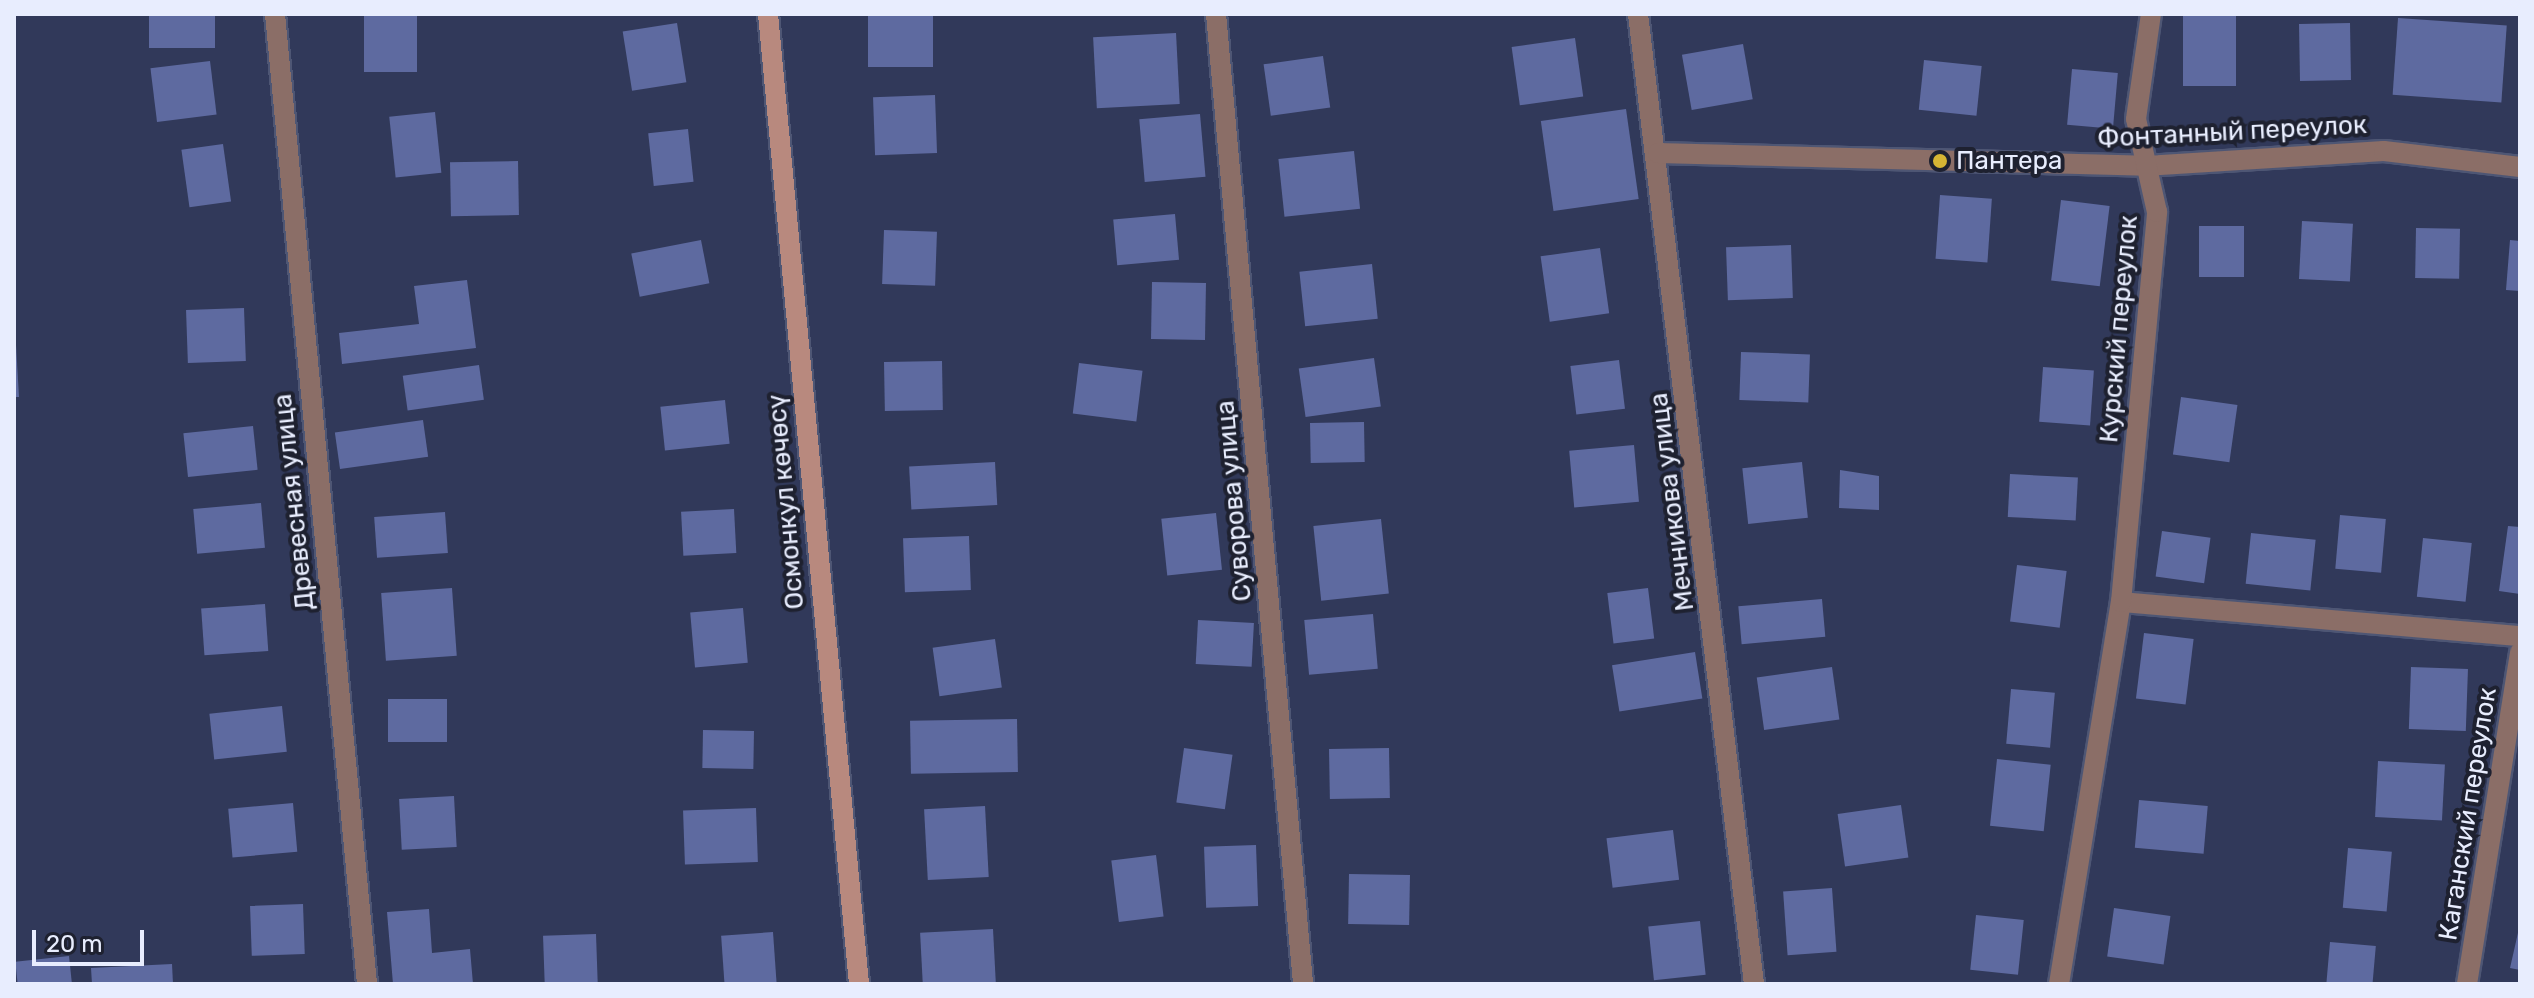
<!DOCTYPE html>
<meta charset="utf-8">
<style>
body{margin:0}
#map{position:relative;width:2534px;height:998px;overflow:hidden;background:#31395a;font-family:Rubik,sans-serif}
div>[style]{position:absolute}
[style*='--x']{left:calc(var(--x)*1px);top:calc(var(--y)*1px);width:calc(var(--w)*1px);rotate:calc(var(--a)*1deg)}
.building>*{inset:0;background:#5e6aa0;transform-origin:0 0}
.roads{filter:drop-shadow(2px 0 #4e5674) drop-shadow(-2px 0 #4e5674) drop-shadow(0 2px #4e5674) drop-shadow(0 -2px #4e5674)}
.street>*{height:20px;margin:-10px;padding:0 10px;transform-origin:10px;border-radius:10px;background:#8b6e67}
.secondary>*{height:20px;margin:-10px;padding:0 10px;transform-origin:10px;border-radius:10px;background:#b8897e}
.dots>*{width:22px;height:22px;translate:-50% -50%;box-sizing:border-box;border:4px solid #1e2130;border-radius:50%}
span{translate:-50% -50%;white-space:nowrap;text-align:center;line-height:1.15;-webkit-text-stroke:8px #1e2130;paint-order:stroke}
.street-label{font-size:26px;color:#e8edfe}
.poi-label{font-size:26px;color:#e8edfe}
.left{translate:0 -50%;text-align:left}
.frame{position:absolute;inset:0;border:16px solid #e8edfe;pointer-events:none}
.scale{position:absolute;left:32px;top:930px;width:112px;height:36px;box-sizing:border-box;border:4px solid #e8edfe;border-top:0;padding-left:10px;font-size:24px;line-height:28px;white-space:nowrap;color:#e8edfe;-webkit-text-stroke:6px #1e2130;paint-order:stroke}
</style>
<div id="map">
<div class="building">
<div style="left:149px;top:14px;width:66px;height:34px"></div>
<div style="left:364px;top:14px;width:53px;height:58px"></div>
<div style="left:868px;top:14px;width:65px;height:53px"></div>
<div style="left:2183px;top:14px;width:53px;height:72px"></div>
<div style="left:2398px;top:18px;width:109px;height:77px;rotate:4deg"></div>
<div style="left:677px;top:23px;width:60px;height:55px;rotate:81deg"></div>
<div style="left:2350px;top:23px;width:57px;height:51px;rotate:89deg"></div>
<div style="left:1176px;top:33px;width:71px;height:83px;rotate:87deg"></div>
<div style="left:1575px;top:38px;width:59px;height:64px;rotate:82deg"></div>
<div style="left:1743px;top:44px;width:56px;height:62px;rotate:80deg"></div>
<div style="left:1323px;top:56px;width:52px;height:60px;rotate:82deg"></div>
<div style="left:1924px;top:60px;width:58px;height:50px;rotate:6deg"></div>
<div style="left:210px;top:61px;width:54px;height:60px;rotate:83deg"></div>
<div style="left:2072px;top:69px;width:46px;height:56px;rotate:5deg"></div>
<div style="left:935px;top:95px;width:58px;height:62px;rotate:88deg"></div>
<div style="left:1626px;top:109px;width:91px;height:86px;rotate:82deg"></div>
<div style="left:435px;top:112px;width:61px;height:46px;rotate:84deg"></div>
<div style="left:1200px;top:114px;width:63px;height:61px;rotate:85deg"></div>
<div style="left:688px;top:129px;width:53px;height:40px;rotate:84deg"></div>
<div style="left:223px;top:144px;width:58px;height:42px;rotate:82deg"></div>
<div style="left:1354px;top:151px;width:58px;height:76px;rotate:84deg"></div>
<div style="left:518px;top:161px;width:54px;height:68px;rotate:89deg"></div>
<div style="left:1940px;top:195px;width:52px;height:64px;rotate:4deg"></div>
<div style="left:2061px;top:200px;width:49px;height:81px;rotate:7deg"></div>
<div style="left:1175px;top:214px;width:46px;height:62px;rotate:85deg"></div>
<div style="left:2302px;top:221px;width:51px;height:58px;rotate:3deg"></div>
<div style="left:2199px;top:226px;width:45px;height:51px"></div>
<div style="left:2416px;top:228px;width:44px;height:50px;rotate:1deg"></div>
<div style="left:884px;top:230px;width:53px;height:54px;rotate:2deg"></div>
<div style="left:701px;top:240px;width:44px;height:71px;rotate:79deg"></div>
<div style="clip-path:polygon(2510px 240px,2520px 241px,2520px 291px,2506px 290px)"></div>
<div style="left:1791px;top:245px;width:53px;height:65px;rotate:88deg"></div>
<div style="left:1600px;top:248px;width:66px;height:60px;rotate:82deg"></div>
<div style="left:1372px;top:264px;width:55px;height:73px;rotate:84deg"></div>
<div style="clip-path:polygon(467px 280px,476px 348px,342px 364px,339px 333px,419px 324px,414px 286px)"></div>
<div style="left:1152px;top:282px;width:54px;height:57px;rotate:1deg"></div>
<div style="left:244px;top:308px;width:53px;height:58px;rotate:88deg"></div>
<div style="clip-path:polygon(14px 345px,16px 345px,19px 397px,14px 397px)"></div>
<div style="left:1741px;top:352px;width:69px;height:48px;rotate:2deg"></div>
<div style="left:1374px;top:358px;width:49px;height:76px;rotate:82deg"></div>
<div style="left:1619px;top:360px;width:49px;height:49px;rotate:83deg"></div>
<div style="left:942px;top:361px;width:49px;height:58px;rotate:89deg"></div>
<div style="left:1079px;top:363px;width:64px;height:51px;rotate:7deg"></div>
<div style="left:479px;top:365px;width:35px;height:77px;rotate:82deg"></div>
<div style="left:2043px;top:367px;width:51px;height:55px;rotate:4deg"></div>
<div style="left:2181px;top:397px;width:57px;height:58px;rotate:8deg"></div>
<div style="left:725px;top:400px;width:44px;height:65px;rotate:84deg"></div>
<div style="left:423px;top:420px;width:37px;height:89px;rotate:82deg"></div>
<div style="left:1364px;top:422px;width:40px;height:54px;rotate:89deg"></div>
<div style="left:253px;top:426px;width:44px;height:70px;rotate:84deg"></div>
<div style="left:1634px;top:445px;width:57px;height:65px;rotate:85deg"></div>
<div style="left:995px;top:462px;width:43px;height:86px;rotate:87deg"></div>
<div style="left:1802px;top:462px;width:56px;height:60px;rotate:84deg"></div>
<div style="clip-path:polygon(1840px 470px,1879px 476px,1879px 510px,1839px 508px)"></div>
<div style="left:2010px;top:474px;width:68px;height:43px;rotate:3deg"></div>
<div style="left:261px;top:503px;width:45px;height:68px;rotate:85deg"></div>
<div style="left:734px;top:509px;width:44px;height:53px;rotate:87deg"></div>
<div style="left:445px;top:512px;width:41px;height:71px;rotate:86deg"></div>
<div style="left:1216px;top:513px;width:57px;height:55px;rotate:84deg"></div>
<div style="left:2340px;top:515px;width:46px;height:54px;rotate:5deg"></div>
<div style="left:1381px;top:519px;width:75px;height:68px;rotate:84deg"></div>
<div style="clip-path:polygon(2508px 526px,2520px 527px,2520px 594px,2499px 591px)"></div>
<div style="left:2162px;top:531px;width:49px;height:46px;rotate:8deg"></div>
<div style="left:2251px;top:533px;width:65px;height:51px;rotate:6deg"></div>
<div style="left:969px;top:536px;width:54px;height:66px;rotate:88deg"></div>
<div style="left:2423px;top:538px;width:49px;height:59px;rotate:6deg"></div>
<div style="left:2017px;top:565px;width:50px;height:57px;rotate:7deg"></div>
<div style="left:452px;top:588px;width:68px;height:71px;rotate:86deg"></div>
<div style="left:1648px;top:588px;width:51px;height:41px;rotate:83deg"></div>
<div style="left:1822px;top:599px;width:38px;height:84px;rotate:85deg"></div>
<div style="left:265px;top:604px;width:47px;height:64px;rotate:86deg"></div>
<div style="left:743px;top:608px;width:55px;height:53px;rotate:85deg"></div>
<div style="left:1373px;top:614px;width:55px;height:69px;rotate:85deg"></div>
<div style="left:1198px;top:620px;width:56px;height:44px;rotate:3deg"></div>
<div style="left:2144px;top:633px;width:50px;height:66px;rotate:7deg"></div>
<div style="left:995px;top:639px;width:49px;height:63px;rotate:82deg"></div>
<div style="left:1695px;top:652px;width:47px;height:84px;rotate:81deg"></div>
<div style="left:1832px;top:667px;width:53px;height:76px;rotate:82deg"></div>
<div style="left:2411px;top:667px;width:57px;height:62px;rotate:2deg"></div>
<div style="left:2011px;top:689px;width:44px;height:55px;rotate:5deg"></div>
<div style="left:388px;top:699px;width:59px;height:43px"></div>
<div style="left:282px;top:706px;width:46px;height:73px;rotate:84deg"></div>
<div style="left:1017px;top:719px;width:53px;height:107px;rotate:89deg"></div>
<div style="left:703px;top:730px;width:51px;height:38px;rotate:1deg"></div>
<div style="left:1184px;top:748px;width:49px;height:55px;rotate:8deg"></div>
<div style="left:1389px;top:748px;width:50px;height:60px;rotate:89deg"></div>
<div style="left:1997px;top:759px;width:54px;height:67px;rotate:6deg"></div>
<div style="left:2378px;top:761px;width:67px;height:56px;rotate:3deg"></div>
<div style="left:454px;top:796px;width:51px;height:55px;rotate:87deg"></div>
<div style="left:2139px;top:800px;width:69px;height:48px;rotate:5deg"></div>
<div style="left:293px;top:803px;width:49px;height:65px;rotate:85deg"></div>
<div style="left:1901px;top:805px;width:53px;height:64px;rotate:82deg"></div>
<div style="left:985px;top:806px;width:71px;height:61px;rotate:87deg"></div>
<div style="left:756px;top:808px;width:54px;height:73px;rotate:88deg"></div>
<div style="left:1673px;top:830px;width:50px;height:67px;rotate:83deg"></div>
<div style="left:1256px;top:845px;width:61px;height:52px;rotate:88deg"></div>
<div style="left:2348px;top:848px;width:44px;height:60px;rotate:5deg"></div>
<div style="left:1156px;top:855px;width:62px;height:45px;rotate:83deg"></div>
<div style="left:1349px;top:874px;width:61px;height:50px;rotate:1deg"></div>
<div style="left:1832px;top:888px;width:64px;height:49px;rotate:86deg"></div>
<div style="left:303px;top:904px;width:50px;height:53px;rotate:88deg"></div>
<div style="left:2114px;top:908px;width:57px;height:49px;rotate:8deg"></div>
<div style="clip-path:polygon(429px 909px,432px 953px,470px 949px,473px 984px,393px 984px,387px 912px)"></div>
<div style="left:1976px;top:915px;width:48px;height:55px;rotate:6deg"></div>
<div style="left:1700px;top:921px;width:54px;height:52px;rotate:84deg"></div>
<div style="clip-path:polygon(2520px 924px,2520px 970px,2510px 968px)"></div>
<div style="left:993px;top:929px;width:55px;height:73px;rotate:87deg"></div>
<div style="left:773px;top:932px;width:52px;height:52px;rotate:86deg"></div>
<div style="left:596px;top:934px;width:50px;height:53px;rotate:88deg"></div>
<div style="left:2330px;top:942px;width:46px;height:42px;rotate:5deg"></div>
<div style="left:69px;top:956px;width:28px;height:54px;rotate:84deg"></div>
<div style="clip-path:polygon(172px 964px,173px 984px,92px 984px,91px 968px)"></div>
</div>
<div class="roads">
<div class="street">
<div style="--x:275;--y:14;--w:974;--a:84.58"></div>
<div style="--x:1216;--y:14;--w:974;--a:84.87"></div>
<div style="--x:1638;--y:14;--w:977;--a:83.18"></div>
<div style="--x:1658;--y:153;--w:488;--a:1.5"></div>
<div style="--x:2146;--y:166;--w:238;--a:-3.6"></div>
<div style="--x:2384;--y:151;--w:137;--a:6.7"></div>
<div style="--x:2121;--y:602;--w:400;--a:4.9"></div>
<div style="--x:2059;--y:984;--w:387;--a:-80.8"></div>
<div style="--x:2121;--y:602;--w:392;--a:-84.7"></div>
<div style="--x:2157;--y:212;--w:95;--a:-102.7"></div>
<div style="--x:2136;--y:119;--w:106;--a:-81.9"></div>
<div style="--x:2467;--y:984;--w:336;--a:-80.9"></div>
</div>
<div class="secondary">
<div style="--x:768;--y:14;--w:974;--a:84.64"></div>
</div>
</div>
<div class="dots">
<div style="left:1940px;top:161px;background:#d6b534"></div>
</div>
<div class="street-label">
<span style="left:2232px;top:132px;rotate:-3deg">Фонтанный переулок</span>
<span style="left:2119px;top:329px;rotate:-85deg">Курский переулок</span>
<span style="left:1234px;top:501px;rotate:-95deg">Суворова улица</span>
<span style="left:294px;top:502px;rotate:-96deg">Древесная улица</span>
<span style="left:786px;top:502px;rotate:-95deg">Осмонкул көчөсү</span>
<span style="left:1672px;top:502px;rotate:-97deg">Мечникова улица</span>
<span style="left:2468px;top:814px;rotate:-81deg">Каганский переулок</span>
</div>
<div class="poi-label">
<span class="left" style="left:1956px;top:161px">Пантера</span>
</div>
<div class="frame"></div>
<div class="scale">20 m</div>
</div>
